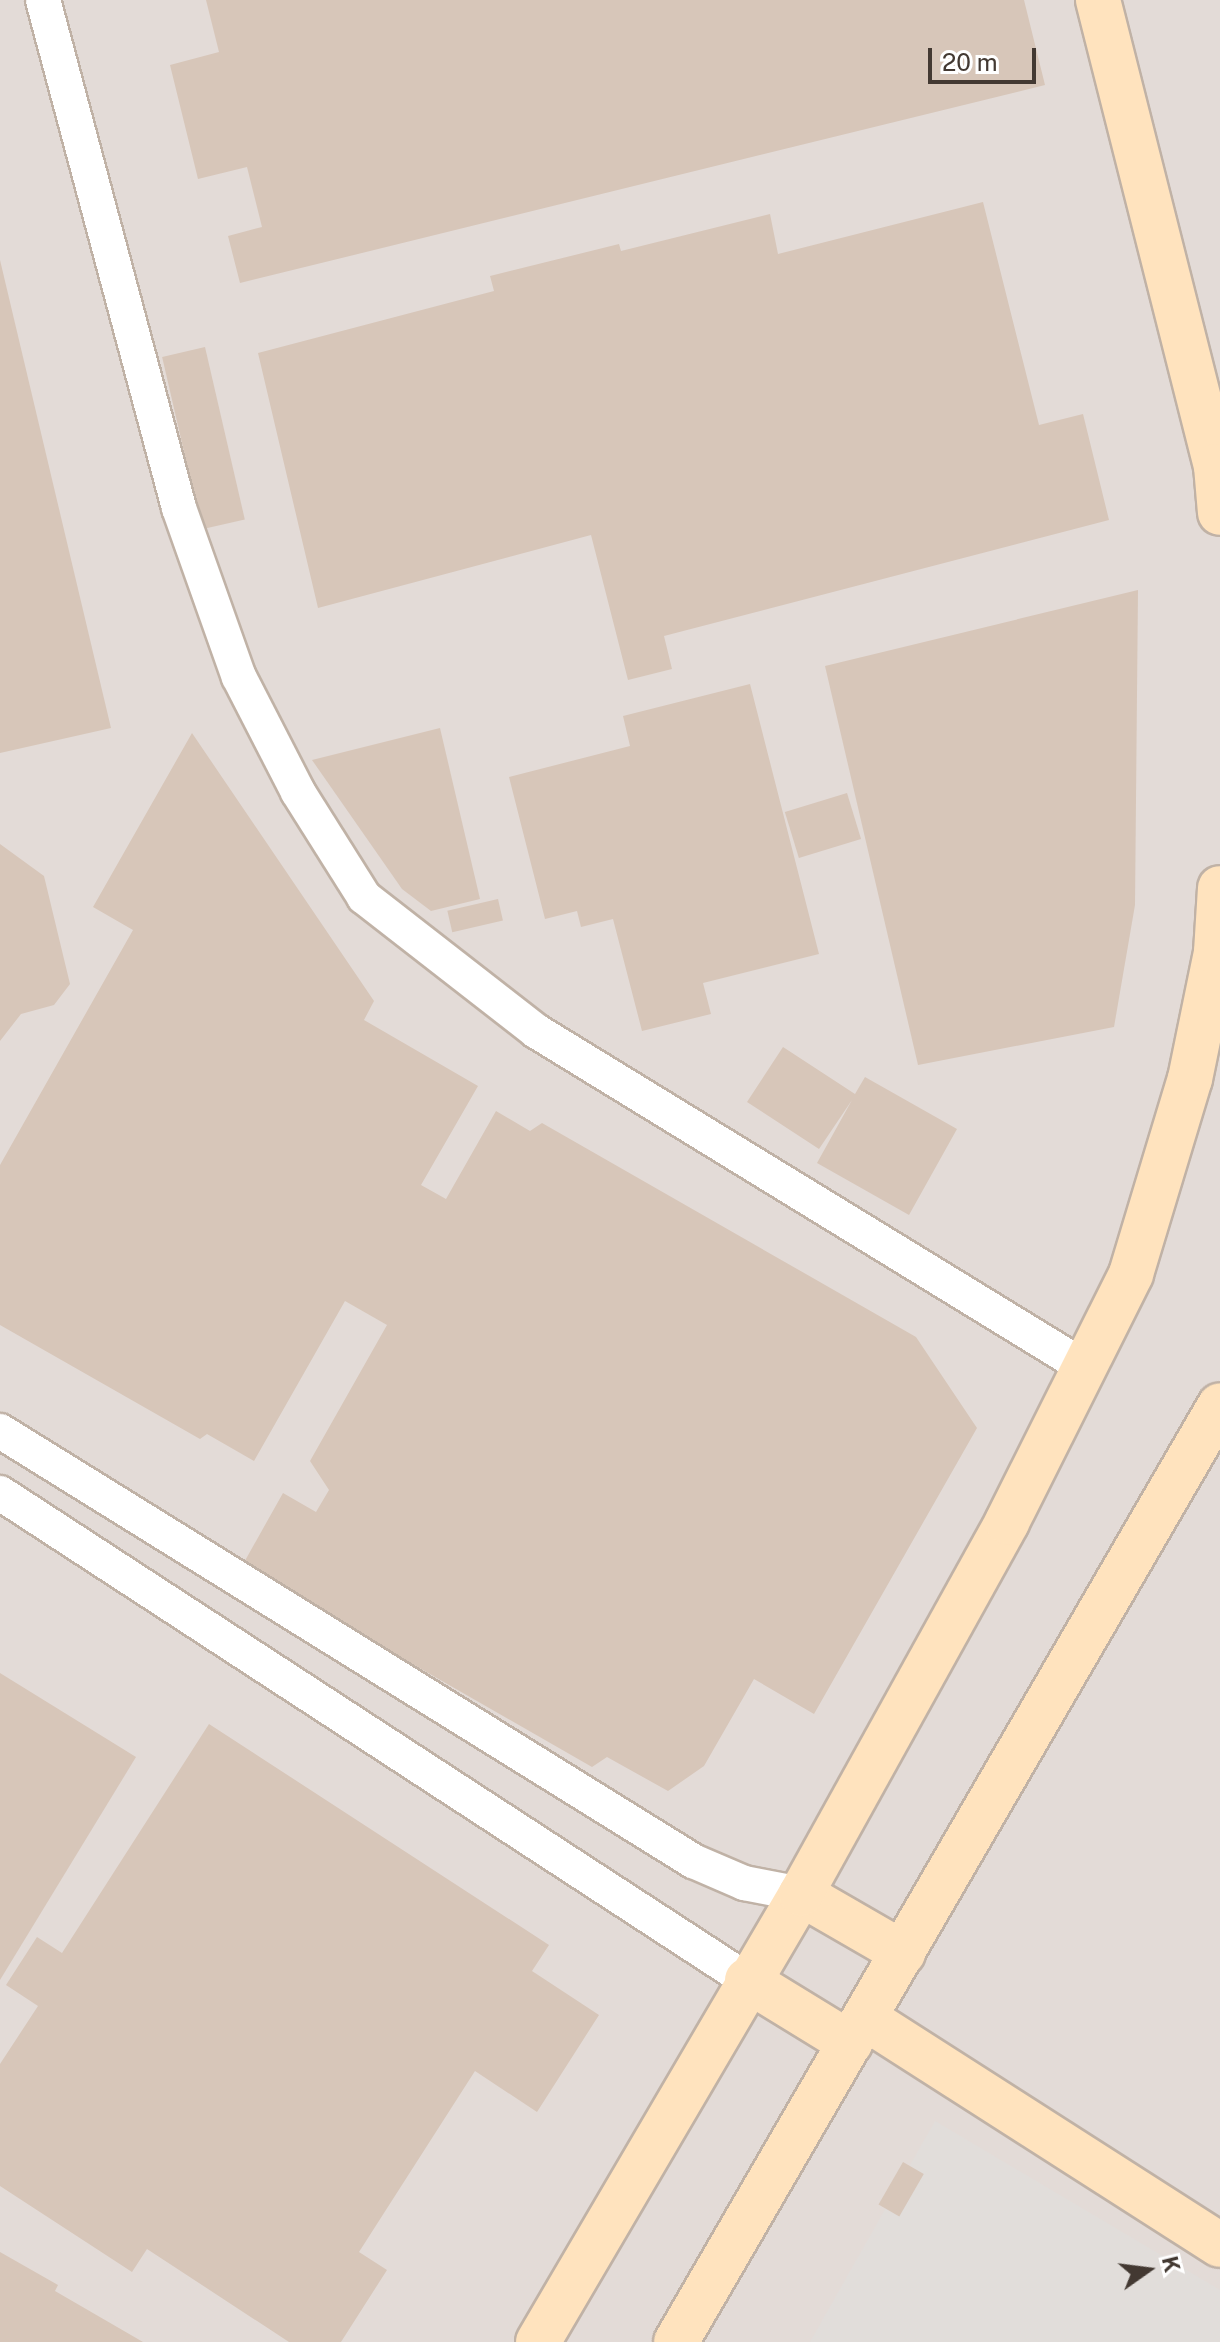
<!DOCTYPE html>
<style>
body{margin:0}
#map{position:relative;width:1220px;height:2342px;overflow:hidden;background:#f2eae1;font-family:"Public Sans",sans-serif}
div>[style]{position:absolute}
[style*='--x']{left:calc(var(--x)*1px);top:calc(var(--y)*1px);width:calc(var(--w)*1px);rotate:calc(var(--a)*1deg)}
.industrial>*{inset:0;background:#e3dbd7;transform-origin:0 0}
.parking>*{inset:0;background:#e1ddda}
.building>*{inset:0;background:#d7c6b9;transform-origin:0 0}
.roads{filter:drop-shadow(2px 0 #c0b2a6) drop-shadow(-2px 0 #c0b2a6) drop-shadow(0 2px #c0b2a6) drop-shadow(0 -2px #c0b2a6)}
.street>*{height:34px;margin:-17px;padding:0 17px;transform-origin:17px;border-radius:17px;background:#fff}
.secondary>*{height:44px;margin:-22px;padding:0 22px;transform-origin:22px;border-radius:22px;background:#ffe3be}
span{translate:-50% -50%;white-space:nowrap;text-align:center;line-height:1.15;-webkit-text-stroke:8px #fff;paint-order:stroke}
.north{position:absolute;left:1108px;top:2230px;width:80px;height:80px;-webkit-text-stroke:6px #fff;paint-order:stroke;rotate:76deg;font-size:22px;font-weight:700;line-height:32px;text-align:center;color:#433932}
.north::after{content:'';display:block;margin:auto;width:28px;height:36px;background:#433932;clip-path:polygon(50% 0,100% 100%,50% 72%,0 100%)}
.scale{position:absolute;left:928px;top:48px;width:108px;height:36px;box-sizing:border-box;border:4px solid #433932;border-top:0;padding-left:10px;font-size:24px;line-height:28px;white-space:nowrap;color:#433932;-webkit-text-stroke:6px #fff;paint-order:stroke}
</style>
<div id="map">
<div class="industrial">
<div style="left:0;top:0;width:1220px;height:2342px"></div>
</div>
<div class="parking">
<div style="clip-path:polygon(935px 2121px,1220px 2290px,1220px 2342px,810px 2342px)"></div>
</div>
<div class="building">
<div style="clip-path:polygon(206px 0,1024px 0,1045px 85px,240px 283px,228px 236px,262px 227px,247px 167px,198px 179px,170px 65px,219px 52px)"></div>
<div style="clip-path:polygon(983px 202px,1039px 425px,1083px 414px,1109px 520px,664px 636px,672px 669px,628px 680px,591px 535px,318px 608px,258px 353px,494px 291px,490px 276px,619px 244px,621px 251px,770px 214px,778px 254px)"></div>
<div style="clip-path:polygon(0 260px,111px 728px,0 753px)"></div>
<div style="left:205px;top:347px;width:177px;height:44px;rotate:77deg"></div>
<div style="clip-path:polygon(1138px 590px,1135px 905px,1114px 1027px,918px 1065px,825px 666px)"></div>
<div style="clip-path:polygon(750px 684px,819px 954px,703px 983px,711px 1014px,642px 1031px,613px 919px,581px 927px,577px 911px,545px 919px,509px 777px,630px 746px,623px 716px)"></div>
<div style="clip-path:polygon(440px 728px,480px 899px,431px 911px,402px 889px,312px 760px)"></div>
<div style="clip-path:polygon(192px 733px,374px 1001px,364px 1020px,478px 1086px,421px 1185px,446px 1199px,496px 1111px,530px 1131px,542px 1123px,916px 1337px,977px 1428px,814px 1714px,754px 1679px,704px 1766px,668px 1791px,607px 1757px,592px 1767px,242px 1566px,283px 1493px,316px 1512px,329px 1490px,310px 1461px,387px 1325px,345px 1301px,254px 1461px,207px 1434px,200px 1439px,0 1325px,0 1165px,133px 930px,93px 907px)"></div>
<div style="left:847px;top:793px;width:48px;height:65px;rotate:73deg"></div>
<div style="clip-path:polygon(0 844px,44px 876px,70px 984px,54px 1005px,21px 1014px,0 1041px)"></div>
<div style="left:498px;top:899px;width:22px;height:52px;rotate:77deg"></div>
<div style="clip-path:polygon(783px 1047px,855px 1094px,865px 1077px,957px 1129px,909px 1215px,817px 1163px,852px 1100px,819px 1149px,747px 1102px)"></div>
<div style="clip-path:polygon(0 1673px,136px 1757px,0 1980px)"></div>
<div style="clip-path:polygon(209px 1724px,549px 1945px,532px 1971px,599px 2015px,537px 2112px,475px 2071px,359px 2252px,387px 2270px,341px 2342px,289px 2342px,147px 2249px,132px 2272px,0 2186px,0 2064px,38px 2006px,6px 1985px,37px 1937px,62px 1953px)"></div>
<div style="left:903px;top:2162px;width:24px;height:49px;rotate:30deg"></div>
<div style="clip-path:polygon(0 2252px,58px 2285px,55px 2291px,143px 2342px,0 2342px)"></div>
</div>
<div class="roads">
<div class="street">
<div style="--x:43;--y:0;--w:526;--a:75.01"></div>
<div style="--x:179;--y:508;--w:179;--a:70.5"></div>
<div style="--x:239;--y:677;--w:129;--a:62.8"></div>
<div style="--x:298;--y:792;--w:124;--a:57.8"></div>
<div style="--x:364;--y:897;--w:218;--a:37.9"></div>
<div style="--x:536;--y:1031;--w:645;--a:31.5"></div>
<div style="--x:0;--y:1431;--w:816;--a:31.82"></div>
<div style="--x:693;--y:1861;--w:56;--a:23.3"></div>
<div style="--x:744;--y:1883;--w:58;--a:10.9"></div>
<div style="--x:0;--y:1493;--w:892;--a:33.1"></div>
</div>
<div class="secondary">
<div style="--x:1098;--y:0;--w:481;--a:75.8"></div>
<div style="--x:1216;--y:466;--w:47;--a:85.1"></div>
<div style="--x:801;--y:1894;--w:118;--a:30"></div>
<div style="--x:747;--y:1980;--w:121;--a:31.5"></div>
<div style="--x:865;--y:2018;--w:421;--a:32.6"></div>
<div style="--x:538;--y:2342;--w:519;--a:-59.58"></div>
<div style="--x:801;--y:1894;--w:425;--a:-61"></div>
<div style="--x:1007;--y:1522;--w:277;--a:-63.4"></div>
<div style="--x:1131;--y:1274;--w:204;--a:-73.2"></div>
<div style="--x:1190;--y:1079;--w:130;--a:-78.4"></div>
<div style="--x:1216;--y:952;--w:64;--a:-86.4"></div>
<div style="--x:676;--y:2342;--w:1083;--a:-59.86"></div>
</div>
</div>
<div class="north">K</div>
<div class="scale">20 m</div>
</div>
